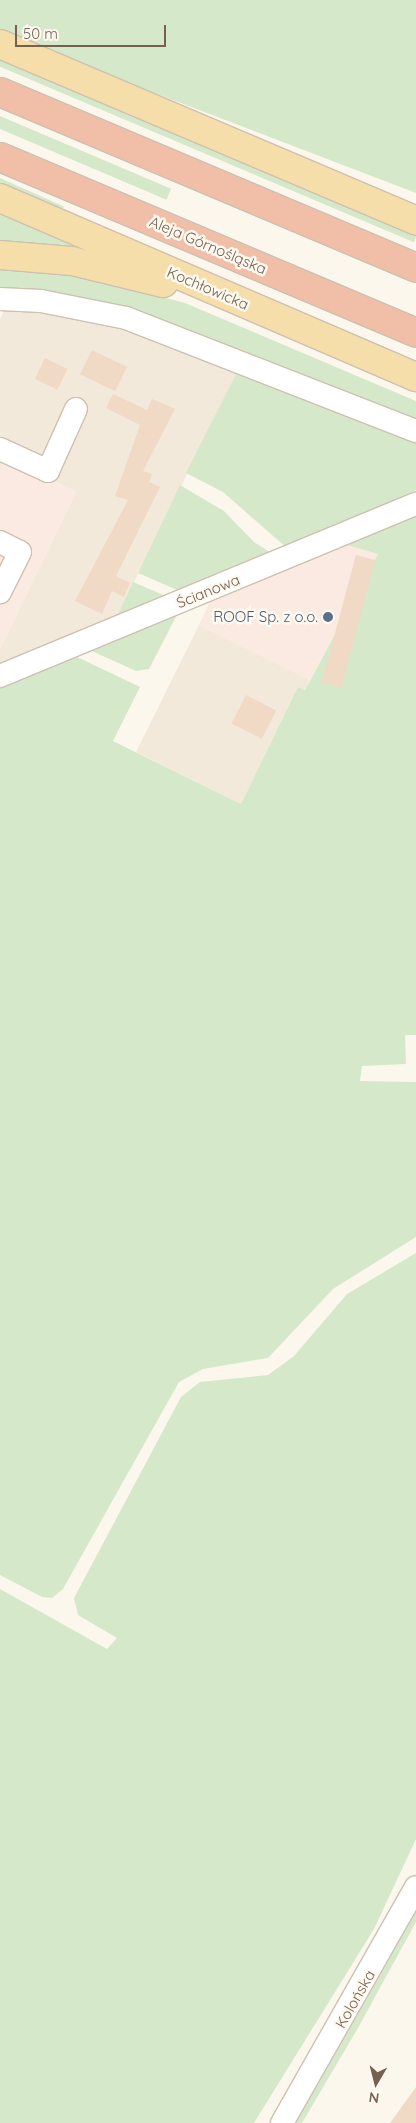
<!DOCTYPE html>
<meta charset="utf-8">
<style>
body{margin:0}
#map{position:relative;width:416px;height:2123px;overflow:hidden;background:#fcf7ec;font-family:Quicksand,sans-serif}
div>[style]{position:absolute}
[style*='--x']{left:calc(var(--x)*1px);top:calc(var(--y)*1px);width:calc(var(--w)*1px);rotate:calc(var(--a)*1deg)}
.residential>*{inset:0;background:#f3e9da}
.commercial>*{inset:0;background:#fbeae1}
.green>*{inset:0;background:#d5e9ca;transform-origin:0 0}
.building>*{inset:0;background:#f0d9c5;transform-origin:0 0}
.roads{filter:drop-shadow(1px 0 #cec0b1) drop-shadow(-1px 0 #cec0b1) drop-shadow(0 1px #cec0b1) drop-shadow(0 -1px #cec0b1)}
.minor>*{height:22px;margin:-11px;padding:0 11px;transform-origin:11px;border-radius:11px;background:#fff}
.major>*{height:28px;margin:-14px;padding:0 14px;transform-origin:14px;border-radius:14px;background:#f5dea9}
.highway>*{height:28px;margin:-14px;padding:0 14px;transform-origin:14px;border-radius:14px;background:#f1bfa7}
.dots>*{width:14px;height:14px;translate:-50% -50%;box-sizing:border-box;border:2px solid #fefaf2;border-radius:50%}
span{translate:-50% -50%;white-space:nowrap;text-align:center;line-height:1.15;-webkit-text-stroke:5px #fefaf2;paint-order:stroke}
.street-label{font-size:15px;color:#76604f}
.service-label{font-size:15px;color:#4e5e75}
.right{translate:-100% -50%;text-align:right}
.north{position:absolute;left:351px;top:2058px;width:50px;height:50px;-webkit-text-stroke:4px #fefaf2;paint-order:stroke;rotate:188deg;font-size:14px;font-weight:700;line-height:20px;text-align:center;color:#76604f}
.north::after{content:'';display:block;margin:auto;width:18px;height:22px;background:#76604f;clip-path:polygon(50% 0,100% 100%,50% 72%,0 100%)}
.scale{position:absolute;left:15px;top:25px;width:151px;height:22px;box-sizing:border-box;border:2px solid #76604f;border-top:0;padding-left:6px;font-size:15px;line-height:18px;white-space:nowrap;color:#76604f;-webkit-text-stroke:4px #fefaf2;paint-order:stroke}
</style>
<div id="map">
<div class="residential">
<div style="clip-path:polygon(6px 307px,74px 313px,158px 334px,239px 368px,114px 623px,0 668px,0 649px,76px 492px,0 455px,0 319px)"></div>
<div style="clip-path:polygon(199px 625px,310px 680px,305px 690px,298px 688px,241px 804px,136px 752px)"></div>
</div>
<div class="commercial">
<div style="clip-path:polygon(0 455px,76px 492px,0 649px)"></div>
<div style="clip-path:polygon(336px 542px,378px 554px,310px 680px,199px 625px,213px 595px)"></div>
</div>
<div class="green">
<div style="clip-path:polygon(0 0,416px 0,416px 193px,0 34px)"></div>
<div style="left:0;top:58px;width:453px;height:8px;rotate:23deg"></div>
<div style="left:0;top:116px;width:186px;height:12px;rotate:23deg"></div>
<div style="left:0;top:178px;width:70px;height:8px;rotate:24deg"></div>
<div style="clip-path:polygon(0 210px,92px 252px,0 245px)"></div>
<div style="clip-path:polygon(0 264px,49px 267px,185px 303px,416px 401px,416px 421px,163px 320px,123px 308px,0 288px)"></div>
<div style="clip-path:polygon(239px 368px,416px 438px,416px 490px,288px 549px,223px 492px,186px 473px)"></div>
<div style="clip-path:polygon(180px 485px,224px 511px,254px 542px,273px 554px,184px 593px,138px 573px)"></div>
<div style="clip-path:polygon(416px 510px,416px 1035px,405px 1035px,406px 1064px,362px 1066px,360px 1081px,416px 1082px,416px 1237px,333px 1289px,268px 1358px,203px 1369px,179px 1382px,63px 1589px,52px 1598px,42px 1597px,0 1575px,0 685px,71px 654px,140px 687px,113px 741px,241px 804px,298px 687px,305px 690px,378px 554px,336px 542px)"></div>
<div style="clip-path:polygon(133px 582px,173px 599px,114px 623px)"></div>
<div style="clip-path:polygon(179px 611px,149px 669px,136px 671px,85px 648px)"></div>
<div style="clip-path:polygon(416px 1253px,416px 1839px,374px 1929px,254px 2123px,0 2123px,0 1589px,107px 1649px,117px 1638px,78px 1615px,74px 1598px,181px 1397px,200px 1382px,268px 1375px,294px 1356px,347px 1294px)"></div>
<div style="clip-path:polygon(416px 1912px,416px 1922px,358px 2028px,302px 2123px,296px 2123px)"></div>
</div>
<div class="building">
<div style="left:92px;top:350px;width:39px;height:27px;rotate:26deg"></div>
<div style="left:45px;top:358px;width:25px;height:23px;rotate:26deg"></div>
<div style="clip-path:polygon(113px 394px,147px 410px,152px 399px,175px 409px,143px 471px,152px 474px,149px 482px,160px 487px,116px 576px,130px 583px,124px 597px,112px 591px,102px 614px,75px 601px,128px 500px,115px 496px,140px 425px,106px 408px)"></div>
<div style="left:356px;top:555px;width:20px;height:132px;rotate:15deg"></div>
<div style="left:246px;top:695px;width:34px;height:32px;rotate:27deg"></div>
<div style="clip-path:polygon(416px 2087px,416px 2123px,390px 2123px)"></div>
</div>
<div class="roads">
<div class="minor">
<div style="--x:0;--y:299;--w:41;--a:2.8"></div>
<div style="--x:41;--y:301;--w:87;--a:11.3"></div>
<div style="--x:126;--y:318;--w:311;--a:21.3"></div>
<div style="--x:0;--y:449;--w:53;--a:24.6"></div>
<div style="--x:48;--y:471;--w:68;--a:-65.7"></div>
<div style="--x:0;--y:542;--w:22;--a:27"></div>
<div style="--x:20;--y:552;--w:45;--a:116.6"></div>
<div style="--x:0;--y:676;--w:450;--a:-22.5"></div>
<div style="--x:282;--y:2123;--w:271;--a:-60.4"></div>
</div>
<div class="major">
<div style="--x:0;--y:44;--w:452;--a:23"></div>
<div style="--x:0;--y:198;--w:453;--a:23.3"></div>
<div style="--x:0;--y:255;--w:72;--a:4.8"></div>
<div style="--x:72;--y:261;--w:94;--a:13.6"></div>
</div>
<div class="highway">
<div style="--x:0;--y:92;--w:452;--a:22.9"></div>
<div style="--x:0;--y:157;--w:452;--a:22.9"></div>
</div>
</div>
<div class="dots">
<div style="left:328px;top:617px;background:#5c6f8a"></div>
</div>
<div class="street-label">
<span style="left:208px;top:245px;rotate:23deg">Aleja Górnośląska</span>
<span style="left:208px;top:288px;rotate:23deg">Kochłowicka</span>
<span style="left:208px;top:591px;rotate:-22deg">Ścianowa</span>
<span style="left:355px;top:1999px;rotate:-60deg">Kolońska</span>
</div>
<div class="service-label">
<span class="right" style="left:318px;top:617px">ROOF Sp. z o.o.</span>
</div>
<div class="north">N</div>
<div class="scale">50 m</div>
</div>
